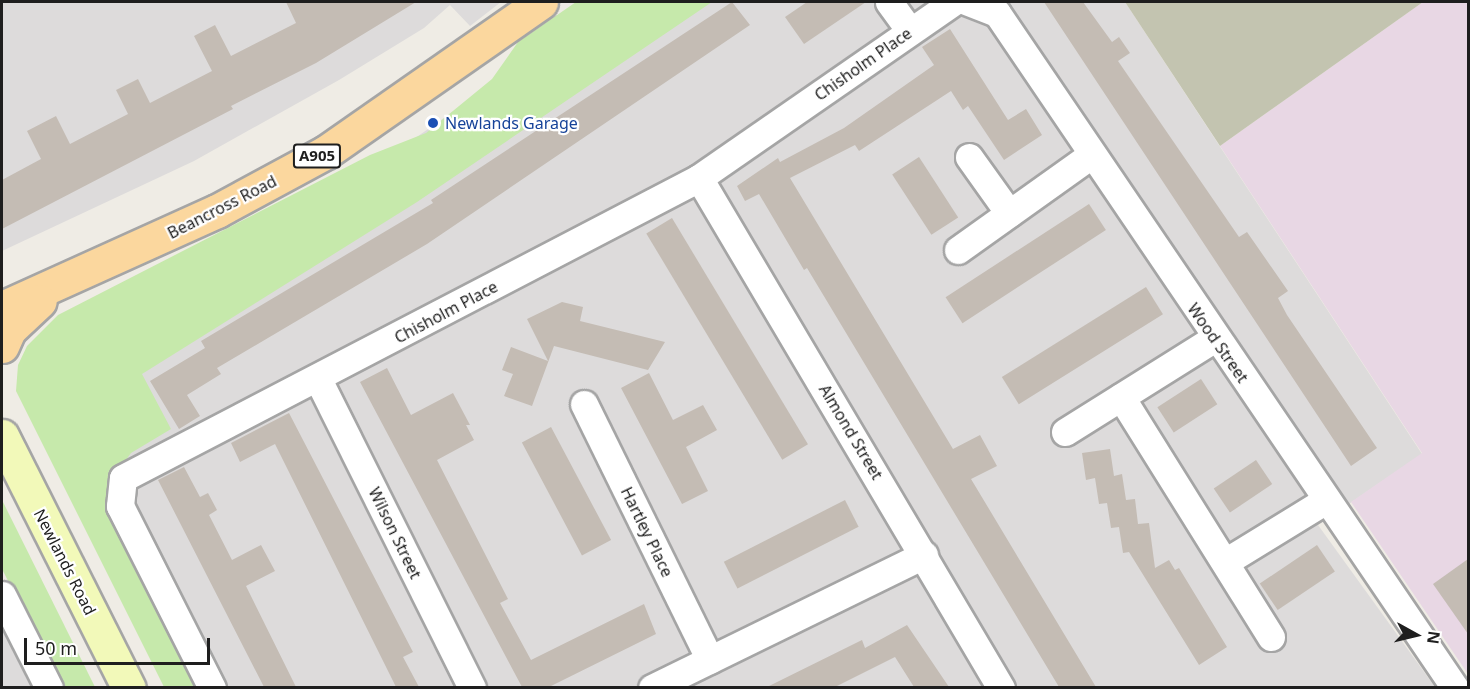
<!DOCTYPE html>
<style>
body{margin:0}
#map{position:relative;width:1470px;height:689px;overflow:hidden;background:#efece5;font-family:"Noto Sans",sans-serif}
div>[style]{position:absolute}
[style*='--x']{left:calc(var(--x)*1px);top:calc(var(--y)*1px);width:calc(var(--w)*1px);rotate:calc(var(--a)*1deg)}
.residential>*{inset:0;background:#dddbdb}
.industrial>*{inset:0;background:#e8d7e4}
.construction>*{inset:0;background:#c3c4b0}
.grass>*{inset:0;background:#c6e9ab}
.building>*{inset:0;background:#c4bcb4;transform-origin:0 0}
.roads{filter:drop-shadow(2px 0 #a5a5a5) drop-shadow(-2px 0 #a5a5a5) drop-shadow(0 2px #a5a5a5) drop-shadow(0 -2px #a5a5a5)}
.minor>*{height:27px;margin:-13.5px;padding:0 13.5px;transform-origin:13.5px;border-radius:13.5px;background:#fff}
.secondary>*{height:33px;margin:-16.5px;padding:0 16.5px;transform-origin:16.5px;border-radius:16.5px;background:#f2f9b9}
.primary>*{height:33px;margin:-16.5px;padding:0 16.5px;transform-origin:16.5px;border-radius:16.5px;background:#fbd79e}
.dots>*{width:16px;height:16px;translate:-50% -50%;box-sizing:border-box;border:3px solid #fff;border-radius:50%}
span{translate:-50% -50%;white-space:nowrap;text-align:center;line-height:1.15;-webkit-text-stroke:4.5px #fff;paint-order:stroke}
.shield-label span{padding:2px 4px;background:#fff;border:2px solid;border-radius:4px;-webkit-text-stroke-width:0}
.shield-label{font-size:15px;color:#1e1e1e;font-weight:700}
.street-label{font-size:16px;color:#1e1e1e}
.transit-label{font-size:16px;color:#164399}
.left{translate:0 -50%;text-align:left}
.frame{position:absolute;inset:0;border:3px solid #1e1e1e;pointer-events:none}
.north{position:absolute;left:1386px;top:605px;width:60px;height:60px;-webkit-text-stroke:4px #fff;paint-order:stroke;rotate:98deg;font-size:16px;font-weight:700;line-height:24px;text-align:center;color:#1e1e1e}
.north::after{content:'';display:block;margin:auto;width:21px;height:27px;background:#1e1e1e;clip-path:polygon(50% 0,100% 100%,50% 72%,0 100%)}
.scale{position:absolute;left:24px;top:638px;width:186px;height:27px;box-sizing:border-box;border:3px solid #1e1e1e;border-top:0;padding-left:8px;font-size:18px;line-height:21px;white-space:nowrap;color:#1e1e1e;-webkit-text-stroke:4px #fff;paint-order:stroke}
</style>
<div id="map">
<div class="residential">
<div style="clip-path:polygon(2px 2px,501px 2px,470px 26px,450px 5px,424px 28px,339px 80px,194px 161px,2px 251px)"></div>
<div style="clip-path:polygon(610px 2px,1125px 2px,1422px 454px,1318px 525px,1435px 687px,169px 687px,76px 317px,338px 192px)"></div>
<div style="clip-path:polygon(2px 595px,49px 687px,2px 687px)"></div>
</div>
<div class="industrial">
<div style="clip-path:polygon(1423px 2px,1468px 2px,1468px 674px,1351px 502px,1422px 453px,1220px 146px)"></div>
</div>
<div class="construction">
<div style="clip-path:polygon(1125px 2px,1423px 2px,1220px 146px)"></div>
</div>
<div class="grass">
<div style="clip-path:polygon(576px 2px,712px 2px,417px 202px,142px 374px,171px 429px,131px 453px,112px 479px,198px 687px,164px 687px,16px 391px,18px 365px,27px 346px,58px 315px,370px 155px,426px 133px,492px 79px,518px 42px)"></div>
<div style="clip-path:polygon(2px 500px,95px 687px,62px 687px,2px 569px)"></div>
</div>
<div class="building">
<div style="clip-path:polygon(286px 2px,416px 2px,316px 63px,231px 106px,233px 109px,2px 229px,2px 180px,41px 159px,27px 131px,56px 116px,70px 144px,128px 114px,116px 90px,138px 79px,150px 103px,212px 71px,194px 36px,215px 25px,231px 56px,296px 23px)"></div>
<div style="clip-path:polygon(732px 2px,750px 25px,427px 244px,217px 368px,221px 374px,187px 395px,200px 416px,179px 429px,150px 381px,205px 348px,201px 341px,433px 203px,431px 200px)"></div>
<div style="clip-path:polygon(807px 2px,866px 2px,804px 44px,785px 17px)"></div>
<div style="clip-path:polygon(1044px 2px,1083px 2px,1112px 42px,1119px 37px,1130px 53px,1118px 61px,1239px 237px,1247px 232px,1288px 291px,1278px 298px,1287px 315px,1377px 448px,1351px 466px)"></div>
<div style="clip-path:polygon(950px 29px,1008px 120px,1026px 109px,1042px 135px,1004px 160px,968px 106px,963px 110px,951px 91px,859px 151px,855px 145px,790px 178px,953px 449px,980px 435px,997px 466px,971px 479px,1096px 687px,1059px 687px,807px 268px,804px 270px,759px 194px,745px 201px,737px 186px,778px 158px,780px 162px,844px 128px,934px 65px,922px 47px)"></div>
<div style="left:919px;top:157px;width:72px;height:32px;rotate:57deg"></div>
<div style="left:1089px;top:204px;width:31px;height:171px;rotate:57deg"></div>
<div style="left:672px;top:218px;width:264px;height:30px;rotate:59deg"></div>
<div style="left:1146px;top:287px;width:32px;height:170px;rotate:58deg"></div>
<div style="clip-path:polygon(562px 302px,583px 307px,580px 321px,665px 342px,648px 370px,554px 346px,532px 406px,504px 396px,513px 374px,502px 370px,511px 347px,548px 361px,527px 319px)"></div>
<div style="clip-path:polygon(387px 368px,411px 415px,453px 393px,470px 425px,466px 425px,474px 440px,437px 460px,508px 599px,500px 603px,531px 660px,644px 604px,656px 634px,549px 687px,522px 687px,360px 382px)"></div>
<div style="clip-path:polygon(649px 373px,673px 420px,703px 405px,717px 430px,686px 447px,708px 491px,682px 504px,621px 388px)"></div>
<div style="left:1201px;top:379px;width:30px;height:52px;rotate:57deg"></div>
<div style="clip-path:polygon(289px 413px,413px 652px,403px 657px,419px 687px,396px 687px,275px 444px,240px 462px,231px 443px)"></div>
<div style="left:551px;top:427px;width:128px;height:33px;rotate:62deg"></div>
<div style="clip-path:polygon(1110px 449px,1114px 476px,1122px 474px,1126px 500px,1135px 499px,1138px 524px,1149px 523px,1155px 568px,1169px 560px,1175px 570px,1179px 568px,1227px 647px,1199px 665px,1129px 552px,1123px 553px,1119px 527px,1111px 528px,1107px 503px,1099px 504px,1095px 478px,1086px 480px,1082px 453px)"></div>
<div style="left:1256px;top:460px;width:29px;height:51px;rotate:56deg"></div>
<div style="clip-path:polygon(184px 467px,200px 497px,208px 493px,217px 510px,209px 515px,232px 560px,261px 545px,275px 571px,246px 586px,296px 687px,264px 687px,158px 480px)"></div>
<div style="left:845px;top:500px;width:30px;height:136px;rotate:63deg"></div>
<div style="left:1317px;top:545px;width:32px;height:69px;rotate:56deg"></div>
<div style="clip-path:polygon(1468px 559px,1468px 634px,1433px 584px)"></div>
<div style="clip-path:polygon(907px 625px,949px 687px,914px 687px,895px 657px,835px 687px,767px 687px,862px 640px,865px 648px)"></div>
</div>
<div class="roads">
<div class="minor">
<div style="--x:889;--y:2;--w:36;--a:54"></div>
<div style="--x:968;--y:2;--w:31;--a:21"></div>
<div style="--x:997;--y:13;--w:816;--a:55.84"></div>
<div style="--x:969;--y:157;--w:69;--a:54.5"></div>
<div style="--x:699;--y:178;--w:593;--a:59.37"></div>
<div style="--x:958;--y:250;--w:162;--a:-35.5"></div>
<div style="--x:318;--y:379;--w:345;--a:63.5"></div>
<div style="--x:1121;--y:397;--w:283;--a:58"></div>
<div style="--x:584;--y:404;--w:285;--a:63.8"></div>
<div style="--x:1065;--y:432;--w:177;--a:-32.1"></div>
<div style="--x:1225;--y:562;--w:119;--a:-31.5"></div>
<div style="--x:2;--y:595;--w:104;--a:63.2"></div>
<div style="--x:212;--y:688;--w:204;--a:-116.8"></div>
<div style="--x:120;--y:506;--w:28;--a:-84"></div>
<div style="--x:123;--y:478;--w:649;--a:-27.51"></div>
<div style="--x:699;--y:178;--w:309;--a:-34.7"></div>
<div style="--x:652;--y:688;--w:303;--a:-26.1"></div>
</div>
<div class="secondary">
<div style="--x:2;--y:436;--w:282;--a:63.3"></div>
</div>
<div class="primary">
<div style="--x:2;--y:308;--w:236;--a:-24.3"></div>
<div style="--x:217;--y:211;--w:124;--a:-28.4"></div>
<div style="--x:326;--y:152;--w:262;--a:-34.9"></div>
<div style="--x:2;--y:346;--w:17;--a:-66"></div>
<div style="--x:9;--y:330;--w:42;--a:-43.1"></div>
</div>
</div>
<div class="dots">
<div style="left:433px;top:123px;background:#1a4fb4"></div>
</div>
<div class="shield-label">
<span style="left:317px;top:156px">A905</span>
</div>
<div class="street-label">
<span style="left:863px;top:64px;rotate:-35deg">Chisholm Place</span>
<span style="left:222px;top:207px;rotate:-27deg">Beancross Road</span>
<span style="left:446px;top:312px;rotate:-28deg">Chisholm Place</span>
<span style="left:1218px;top:343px;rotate:55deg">Wood Street</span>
<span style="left:851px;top:432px;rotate:59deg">Almond Street</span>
<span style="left:647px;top:532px;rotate:64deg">Hartley Place</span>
<span style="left:395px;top:533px;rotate:64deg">Wilson Street</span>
<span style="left:65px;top:562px;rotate:63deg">Newlands Road</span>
</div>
<div class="transit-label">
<span class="left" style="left:445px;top:123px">Newlands Garage</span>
</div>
<div class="frame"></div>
<div class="north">N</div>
<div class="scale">50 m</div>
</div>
